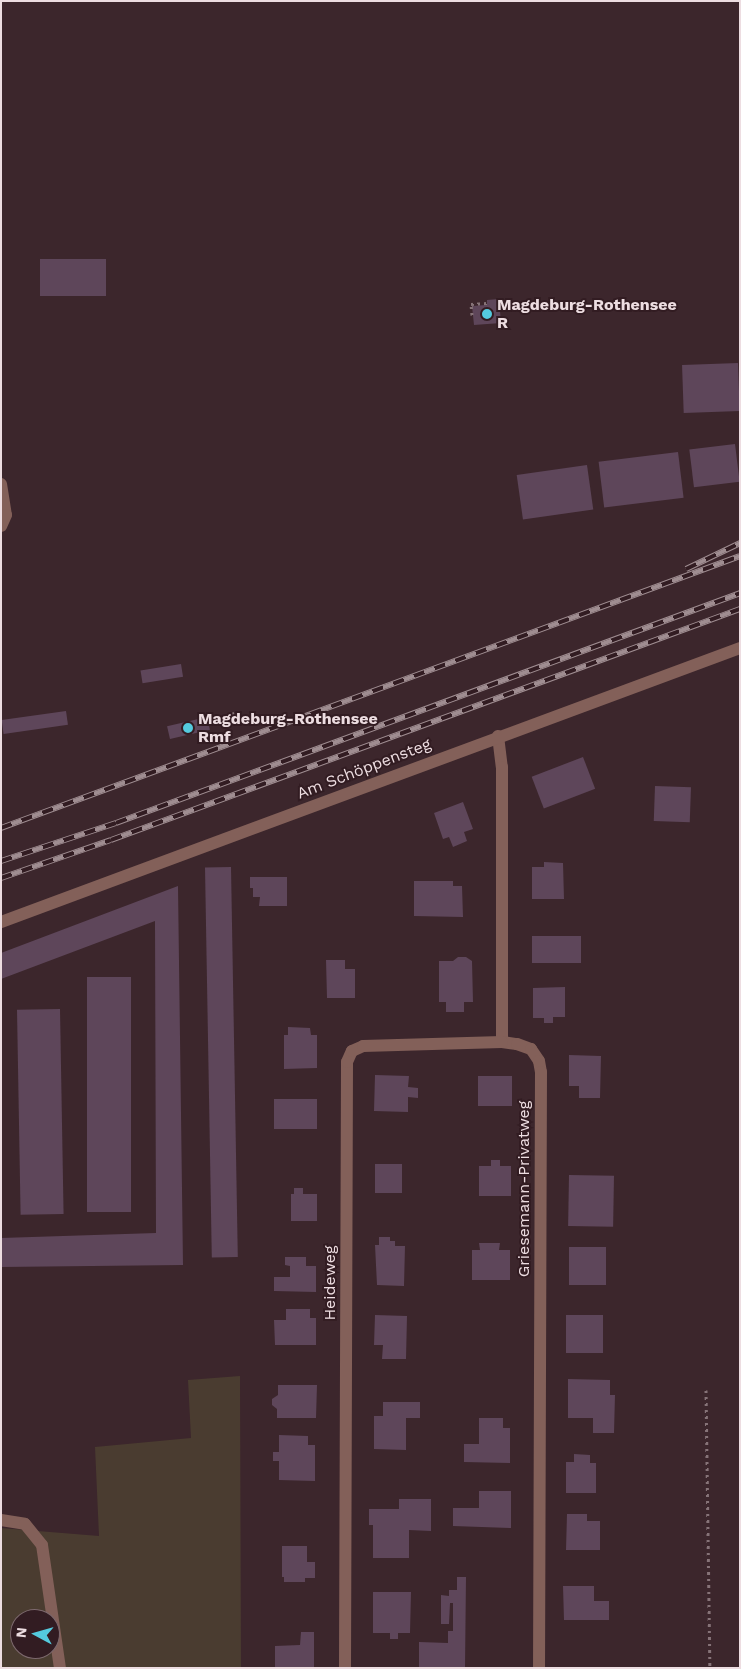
<!DOCTYPE html>
<meta charset="utf-8">
<style>
body{margin:0}
#map{position:relative;width:741px;height:1669px;overflow:hidden;background:#3c262c;font-family:"Work Sans",sans-serif}
div>[style]{position:absolute}
[style*='--x']{left:calc(var(--x)*1px);top:calc(var(--y)*1px);width:calc(var(--w)*1px);rotate:calc(var(--a)*1deg)}
.green>*{inset:0;background:#4a3c30}
.building>*{inset:0;background:#5e465a;transform-origin:0 0}
.path>*{height:3px;margin-top:-1.5px;transform-origin:0;background:repeating-linear-gradient(90deg,#867378 0 2.5px,transparent 0 6.5px)}
.minor>*{height:12px;margin:-6px;padding:0 6px;transform-origin:6px;border-radius:6px;background:#836059}
.rail>*{height:5.5px;margin-top:-2.75px;transform-origin:0;background:repeating-linear-gradient(90deg,#321c22 0 11px,#9f8d91 0 22px);box-sizing:border-box;border-block:1px solid #9f8d91}
.dots>*{width:14px;height:14px;translate:-50% -50%;box-sizing:border-box;border:2px solid #321c22;border-radius:50%}
span{translate:-50% -50%;white-space:nowrap;text-align:center;line-height:1.15;-webkit-text-stroke:4px #321c22;paint-order:stroke}
.poi-label{font-size:16px;color:#eddde1;font-weight:700}
.left{translate:0 -50%;text-align:left}
.street-label{font-size:16px;color:#eddde1}
.frame{position:absolute;inset:0;border:2px solid #eddde1;pointer-events:none}
.north{position:absolute;left:10px;top:1609px;width:50px;height:50px;box-sizing:border-box;background:#321c22;border:1px solid #7d696e;border-radius:50%;rotate:276deg;font-size:14px;font-weight:700;line-height:20px;text-align:center;color:#eddde1}
.north::after{content:'';display:block;margin:auto;width:18px;height:22px;background:#54cade;clip-path:polygon(50% 0,100% 100%,50% 72%,0 100%)}
</style>
<div id="map">
<div class="green">
<div style="clip-path:polygon(evenodd,240px 1376px,241px 1668px,1px 1668px,1px 1528px,99px 1536px,95px 1447px,191px 1438px,188px 1380px,240px 1376px,20px 1619px,50px 1619px,50px 1649px,20px 1649px,20px 1619px)"></div>
</div>
<div class="building">
<div style="left:40px;top:259px;width:66px;height:37px"></div>
<div style="clip-path:polygon(499px 299px,501px 323px,474px 325px,472px 306px,487px 305px,487px 300px)"></div>
<div style="left:738px;top:363px;width:48px;height:56px;rotate:88deg"></div>
<div style="left:735px;top:444px;width:38px;height:46px;rotate:83deg"></div>
<div style="left:678px;top:452px;width:46px;height:80px;rotate:83deg"></div>
<div style="left:587px;top:465px;width:45px;height:71px;rotate:82deg"></div>
<div style="left:181px;top:664px;width:13px;height:41px;rotate:81deg"></div>
<div style="left:66px;top:711px;width:14px;height:65px;rotate:82deg"></div>
<div style="left:207px;top:717px;width:13px;height:41px;rotate:77deg"></div>
<div style="left:583px;top:757px;width:34px;height:55px;rotate:69deg"></div>
<div style="left:655px;top:786px;width:36px;height:35px;rotate:2deg"></div>
<div style="clip-path:polygon(463px 802px,473px 829px,464px 832px,467px 841px,453px 847px,449px 837px,443px 839px,434px 813px)"></div>
<div style="clip-path:polygon(544px 862px,563px 863px,564px 899px,532px 899px,532px 867px,544px 867px)"></div>
<div style="left:231px;top:867px;width:390px;height:26px;rotate:89deg"></div>
<div style="clip-path:polygon(250px 877px,287px 877px,287px 906px,259px 906px,260px 897px,253px 897px,253px 888px,250px 888px)"></div>
<div style="clip-path:polygon(414px 881px,453px 881px,453px 886px,462px 886px,463px 917px,414px 916px)"></div>
<div style="clip-path:polygon(178px 886px,183px 1265px,1px 1267px,1px 1238px,156px 1233px,155px 921px,1px 979px,1px 953px)"></div>
<div style="left:581px;top:936px;width:27px;height:49px;rotate:90deg"></div>
<div style="clip-path:polygon(458px 957px,466px 957px,472px 961px,473px 1002px,464px 1002px,464px 1012px,446px 1012px,446px 1002px,439px 1002px,439px 961px,453px 961px)"></div>
<div style="clip-path:polygon(326px 960px,345px 960px,345px 969px,355px 969px,355px 998px,327px 998px)"></div>
<div style="left:131px;top:977px;width:235px;height:44px;rotate:90deg"></div>
<div style="clip-path:polygon(565px 987px,565px 1017px,553px 1017px,553px 1023px,544px 1023px,544px 1018px,533px 1018px,533px 988px)"></div>
<div style="left:60px;top:1009px;width:205px;height:43px;rotate:89deg"></div>
<div style="clip-path:polygon(288px 1027px,310px 1028px,311px 1035px,317px 1035px,317px 1068px,284px 1069px,284px 1035px,288px 1035px)"></div>
<div style="clip-path:polygon(569px 1055px,601px 1056px,600px 1098px,579px 1098px,579px 1086px,569px 1086px)"></div>
<div style="clip-path:polygon(375px 1075px,409px 1076px,408px 1087px,418px 1088px,418px 1098px,408px 1097px,408px 1112px,374px 1111px)"></div>
<div style="left:478px;top:1076px;width:34px;height:30px"></div>
<div style="left:274px;top:1099px;width:43px;height:30px"></div>
<div style="clip-path:polygon(491px 1160px,500px 1160px,500px 1166px,511px 1166px,511px 1196px,479px 1196px,479px 1166px,491px 1166px)"></div>
<div style="left:375px;top:1164px;width:27px;height:29px"></div>
<div style="left:569px;top:1175px;width:45px;height:51px;rotate:1deg"></div>
<div style="clip-path:polygon(294px 1188px,303px 1188px,303px 1194px,317px 1194px,317px 1221px,291px 1221px,291px 1194px,294px 1194px)"></div>
<div style="clip-path:polygon(379px 1237px,390px 1237px,390px 1241px,395px 1241px,395px 1246px,405px 1246px,404px 1286px,377px 1285px,375px 1245px,379px 1245px)"></div>
<div style="clip-path:polygon(479px 1243px,500px 1243px,499px 1250px,510px 1250px,510px 1280px,472px 1280px,472px 1250px,480px 1250px)"></div>
<div style="left:569px;top:1247px;width:37px;height:38px"></div>
<div style="clip-path:polygon(285px 1257px,306px 1257px,306px 1266px,316px 1266px,316px 1292px,274px 1291px,274px 1277px,290px 1277px,290px 1266px,285px 1265px)"></div>
<div style="clip-path:polygon(286px 1309px,310px 1309px,310px 1318px,316px 1318px,316px 1345px,275px 1345px,274px 1320px,286px 1320px)"></div>
<div style="clip-path:polygon(375px 1315px,407px 1316px,406px 1359px,382px 1359px,383px 1345px,374px 1345px)"></div>
<div style="left:566px;top:1315px;width:37px;height:38px"></div>
<div style="clip-path:polygon(568px 1379px,610px 1380px,610px 1395px,615px 1395px,614px 1433px,593px 1433px,593px 1418px,568px 1418px)"></div>
<div style="clip-path:polygon(278px 1385px,317px 1385px,316px 1418px,277px 1418px,277px 1409px,272px 1405px,272px 1399px,278px 1395px)"></div>
<div style="clip-path:polygon(383px 1402px,420px 1402px,420px 1418px,406px 1418px,406px 1450px,374px 1449px,374px 1416px,383px 1416px)"></div>
<div style="clip-path:polygon(479px 1418px,503px 1418px,503px 1428px,510px 1428px,510px 1463px,464px 1462px,464px 1444px,479px 1444px)"></div>
<div style="clip-path:polygon(279px 1435px,308px 1436px,308px 1445px,315px 1445px,315px 1481px,279px 1480px,279px 1461px,273px 1461px,273px 1452px,279px 1452px)"></div>
<div style="clip-path:polygon(574px 1454px,590px 1455px,590px 1463px,596px 1463px,596px 1493px,566px 1493px,566px 1462px,574px 1462px)"></div>
<div style="clip-path:polygon(479px 1491px,511px 1491px,511px 1528px,453px 1526px,453px 1508px,479px 1508px)"></div>
<div style="clip-path:polygon(399px 1499px,431px 1499px,431px 1531px,409px 1530px,409px 1558px,373px 1558px,373px 1525px,369px 1525px,369px 1509px,399px 1509px)"></div>
<div style="clip-path:polygon(567px 1514px,587px 1514px,587px 1521px,600px 1521px,600px 1550px,566px 1550px)"></div>
<div style="clip-path:polygon(282px 1546px,307px 1546px,307px 1562px,315px 1562px,315px 1578px,305px 1578px,305px 1582px,284px 1582px,284px 1577px,282px 1577px)"></div>
<div style="clip-path:polygon(457px 1577px,466px 1577px,465px 1668px,419px 1668px,419px 1642px,448px 1643px,448px 1631px,453px 1631px,453px 1603px,450px 1603px,449px 1624px,441px 1624px,441px 1595px,449px 1596px,449px 1590px,457px 1590px)"></div>
<div style="clip-path:polygon(563px 1586px,594px 1586px,594px 1601px,609px 1601px,609px 1620px,564px 1620px)"></div>
<div style="clip-path:polygon(373px 1592px,411px 1592px,410px 1633px,398px 1633px,398px 1639px,390px 1639px,390px 1633px,373px 1633px)"></div>
<div style="clip-path:polygon(301px 1632px,314px 1632px,314px 1668px,275px 1668px,275px 1646px,300px 1645px)"></div>
</div>
<div class="path">
<div style="--x:472;--y:315;--w:11;--a:-95"></div>
<div style="--x:471;--y:304;--w:16;--a:-4"></div>
<div style="--x:208;--y:723;--w:28;--a:-21"></div>
<div style="--x:706;--y:1390;--w:278;--a:89.2"></div>
</div>
<div class="minor">
<div style="--x:1;--y:484;--w:31;--a:81"></div>
<div style="--x:6;--y:515;--w:12;--a:114"></div>
<div style="--x:498;--y:736;--w:31;--a:83"></div>
<div style="--x:502;--y:767;--w:275;--a:90"></div>
<div style="--x:502;--y:1042;--w:15;--a:8"></div>
<div style="--x:517;--y:1044;--w:15;--a:20"></div>
<div style="--x:531;--y:1049;--w:14;--a:56"></div>
<div style="--x:539;--y:1061;--w:11;--a:80"></div>
<div style="--x:541;--y:1072;--w:596;--a:90.19"></div>
<div style="--x:1;--y:922;--w:788;--a:-20.34"></div>
<div style="--x:1;--y:1520;--w:24;--a:9"></div>
<div style="--x:25;--y:1524;--w:27;--a:51"></div>
<div style="--x:42;--y:1545;--w:124;--a:81.7"></div>
<div style="--x:345;--y:1668;--w:606;--a:-89.81"></div>
<div style="--x:347;--y:1062;--w:12;--a:-66"></div>
<div style="--x:352;--y:1051;--w:12;--a:-24"></div>
<div style="--x:363;--y:1046;--w:139;--a:-1.6"></div>
</div>
<div class="rail">
<div style="--x:686;--y:569;--w:60;--a:-25.7"></div>
<div style="--x:1;--y:828;--w:787;--a:-20.21"></div>
<div style="--x:1;--y:861;--w:121;--a:-18.3"></div>
<div style="--x:116;--y:823;--w:665;--a:-20.23"></div>
<div style="--x:1;--y:878;--w:116;--a:-19.1"></div>
<div style="--x:111;--y:840;--w:670;--a:-20.17"></div>
</div>
<div class="dots">
<div style="left:487px;top:314px;background:#54cade"></div>
<div style="left:188px;top:728px;background:#54cade"></div>
</div>
<div class="poi-label">
<span class="left" style="left:497px;top:314px">Magdeburg-Rothensee<br>R</span>
<span class="left" style="left:198px;top:728px">Magdeburg-Rothensee<br>Rmf</span>
</div>
<div class="street-label">
<span style="left:364px;top:769px;rotate:-21deg">Am Schöppensteg</span>
<span style="left:524px;top:1189px;rotate:-90deg">Griesemann-Privatweg</span>
<span style="left:330px;top:1283px;rotate:-90deg">Heideweg</span>
</div>
<div class="frame"></div>
<div class="north">N</div>
</div>
